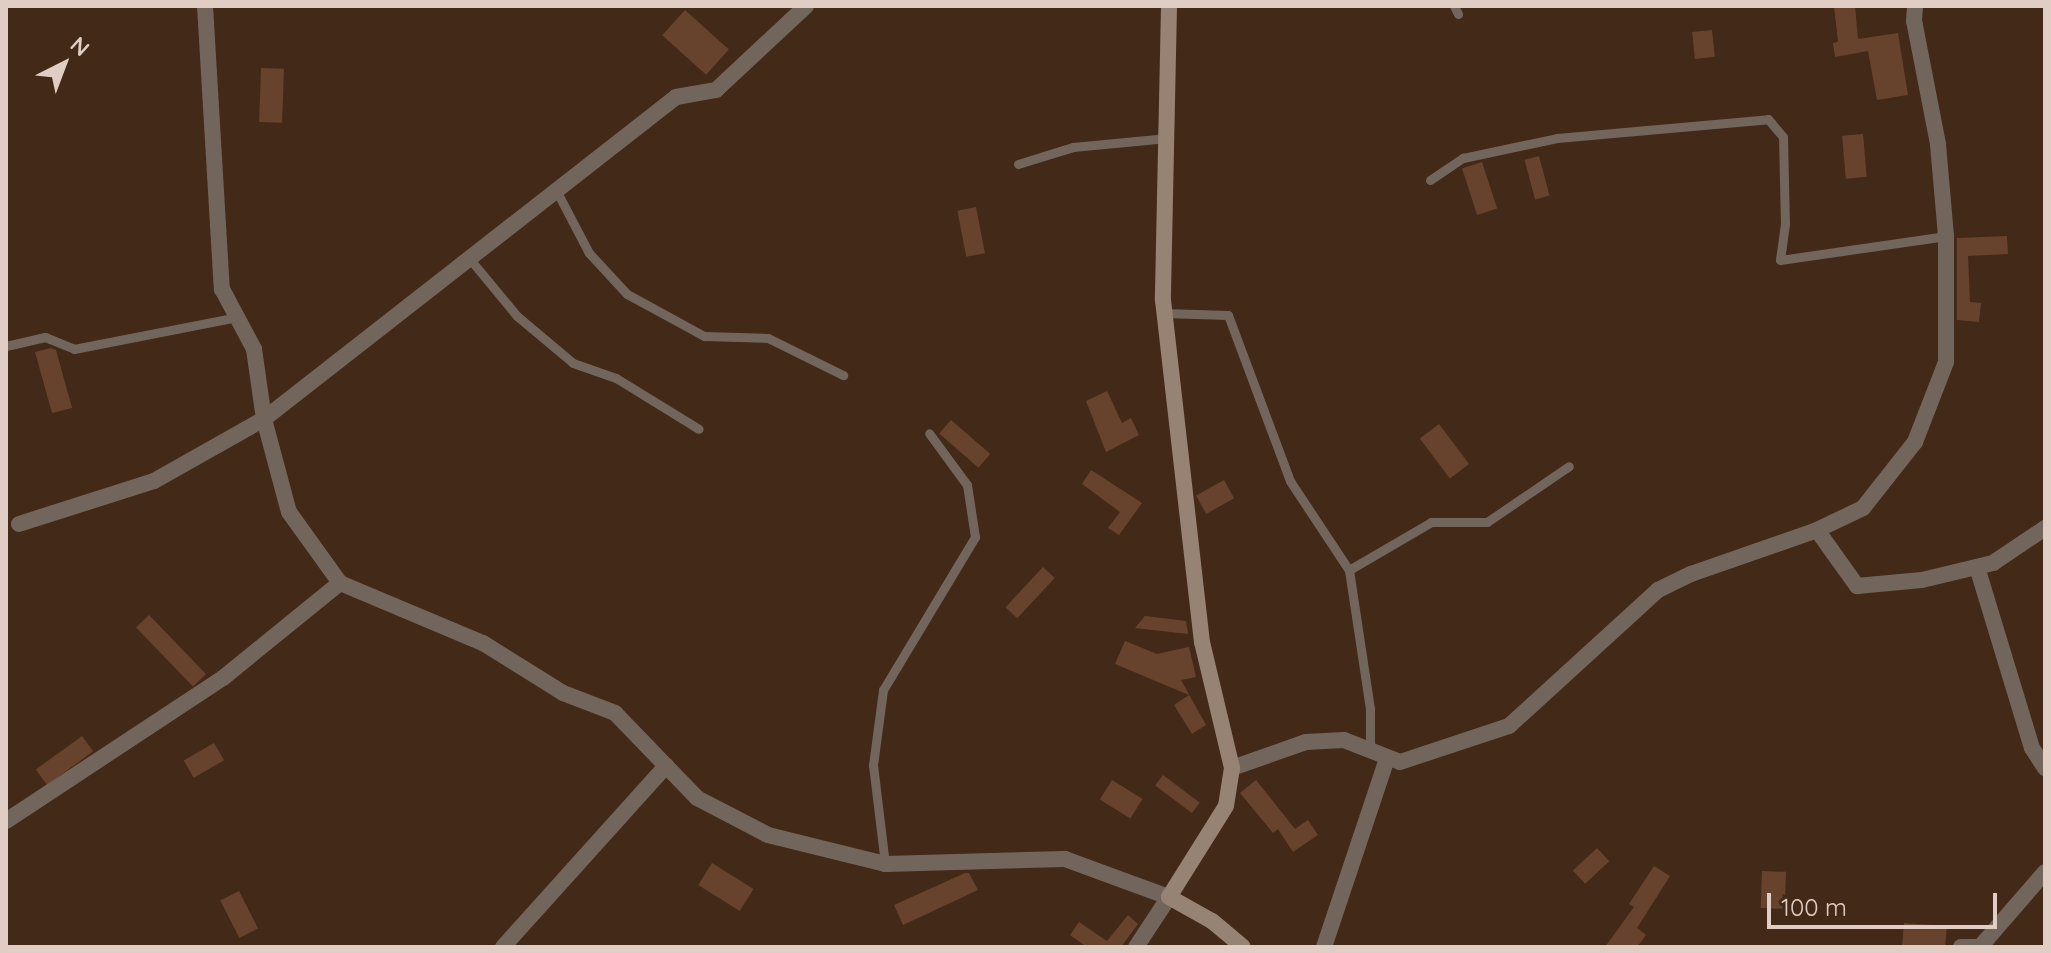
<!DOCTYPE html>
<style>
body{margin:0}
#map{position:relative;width:2051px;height:953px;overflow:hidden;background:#432918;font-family:Quicksand,sans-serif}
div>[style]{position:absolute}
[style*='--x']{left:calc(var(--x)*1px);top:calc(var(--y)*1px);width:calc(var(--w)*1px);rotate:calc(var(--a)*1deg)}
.building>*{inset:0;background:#67432d;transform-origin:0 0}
.lane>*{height:9px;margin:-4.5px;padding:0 4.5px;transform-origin:4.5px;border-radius:4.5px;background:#72665c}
.street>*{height:16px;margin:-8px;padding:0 8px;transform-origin:8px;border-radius:8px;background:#72665c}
.secondary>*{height:16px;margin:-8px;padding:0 8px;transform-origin:8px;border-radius:8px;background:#978374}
span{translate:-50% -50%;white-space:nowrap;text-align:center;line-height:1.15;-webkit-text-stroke:6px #432918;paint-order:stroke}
.frame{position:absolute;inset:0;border:8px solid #e0cec4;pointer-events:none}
.north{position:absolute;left:24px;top:24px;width:80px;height:80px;-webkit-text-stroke:6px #432918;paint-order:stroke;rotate:42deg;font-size:22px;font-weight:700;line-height:32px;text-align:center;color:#e0cec4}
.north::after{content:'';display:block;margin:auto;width:28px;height:36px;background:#e0cec4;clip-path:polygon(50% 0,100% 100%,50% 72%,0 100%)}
.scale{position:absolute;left:1767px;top:893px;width:230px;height:36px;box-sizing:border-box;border:4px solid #e0cec4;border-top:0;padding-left:10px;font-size:24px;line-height:28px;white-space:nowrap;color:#e0cec4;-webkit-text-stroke:6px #432918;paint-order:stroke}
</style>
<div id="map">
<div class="building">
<div style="clip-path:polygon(1834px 6px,1855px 6px,1858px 39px,1898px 33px,1908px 95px,1877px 100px,1868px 51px,1835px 57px,1833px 43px,1838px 42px)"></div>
<div style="left:685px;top:10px;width:59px;height:34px;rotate:42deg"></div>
<div style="left:1712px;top:30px;width:27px;height:20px;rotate:84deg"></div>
<div style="left:261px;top:68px;width:23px;height:54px;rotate:2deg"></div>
<div style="left:1863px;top:134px;width:43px;height:21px;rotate:85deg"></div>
<div style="left:1539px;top:156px;width:41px;height:15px;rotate:75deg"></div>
<div style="left:1482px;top:162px;width:49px;height:21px;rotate:72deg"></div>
<div style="left:976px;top:207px;width:47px;height:19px;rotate:79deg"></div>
<div style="clip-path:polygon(2007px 236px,2008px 254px,1968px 256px,1970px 302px,1981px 303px,1979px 322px,1957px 320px,1957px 238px)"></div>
<div style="clip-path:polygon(51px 348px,56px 350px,72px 408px,52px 413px,35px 352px)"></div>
<div style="clip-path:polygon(1107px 391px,1122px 423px,1131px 418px,1139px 435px,1106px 452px,1086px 401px)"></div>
<div style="left:951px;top:420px;width:52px;height:18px;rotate:41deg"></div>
<div style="left:1439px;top:424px;width:50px;height:24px;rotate:53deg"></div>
<div style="clip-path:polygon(1091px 470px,1142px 503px,1119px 535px,1108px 528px,1120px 512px,1082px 484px)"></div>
<div style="left:1224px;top:480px;width:21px;height:32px;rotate:61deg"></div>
<div style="left:1043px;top:567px;width:16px;height:55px;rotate:43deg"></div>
<div style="left:149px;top:615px;width:82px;height:18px;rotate:46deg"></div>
<div style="clip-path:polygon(1145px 616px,1186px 621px,1188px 634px,1135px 628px)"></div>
<div style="clip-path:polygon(1125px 641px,1157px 654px,1189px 647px,1196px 677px,1181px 680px,1206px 725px,1192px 734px,1174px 705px,1189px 695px,1115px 664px)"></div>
<div style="left:82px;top:736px;width:19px;height:57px;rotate:54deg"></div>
<div style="left:214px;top:743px;width:20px;height:35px;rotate:60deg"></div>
<div style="left:1163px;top:775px;width:46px;height:13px;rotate:37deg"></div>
<div style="left:1112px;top:780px;width:36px;height:23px;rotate:32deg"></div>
<div style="clip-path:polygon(1256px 780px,1295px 829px,1308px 820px,1318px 835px,1293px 852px,1278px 829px,1273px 833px,1240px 793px)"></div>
<div style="left:1597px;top:848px;width:18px;height:33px;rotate:47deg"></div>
<div style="left:712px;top:863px;width:49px;height:26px;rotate:32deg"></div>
<div style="clip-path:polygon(1654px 866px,1670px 876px,1637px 928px,1646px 935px,1637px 947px,1605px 947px,1634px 907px,1629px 904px)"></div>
<div style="left:1762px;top:871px;width:24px;height:37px;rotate:2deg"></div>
<div style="clip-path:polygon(965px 873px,969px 873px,978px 890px,903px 925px,894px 905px)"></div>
<div style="left:239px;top:891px;width:42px;height:21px;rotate:63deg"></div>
<div style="clip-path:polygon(1128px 915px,1138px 924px,1121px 947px,1087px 947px,1070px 935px,1079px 922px,1107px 941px)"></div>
<div style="clip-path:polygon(1904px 923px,1947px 926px,1945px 947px,1902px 947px)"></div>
</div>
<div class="lane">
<div style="--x:1454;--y:6;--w:9;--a:63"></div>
<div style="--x:1018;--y:164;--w:58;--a:-17.2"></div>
<div style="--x:1073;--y:147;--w:95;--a:-5.4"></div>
<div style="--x:1430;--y:180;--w:40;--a:-34"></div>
<div style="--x:1463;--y:158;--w:96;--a:-12"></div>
<div style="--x:1557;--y:138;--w:212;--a:-5.1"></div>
<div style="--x:1768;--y:119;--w:23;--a:50"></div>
<div style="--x:1783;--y:137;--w:87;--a:88.7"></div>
<div style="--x:1785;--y:224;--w:36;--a:98"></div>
<div style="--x:1780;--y:260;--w:168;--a:-8.2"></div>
<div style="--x:556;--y:190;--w:71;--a:62.4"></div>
<div style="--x:589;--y:253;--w:56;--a:47.2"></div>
<div style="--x:627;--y:294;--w:88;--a:28.6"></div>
<div style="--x:704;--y:336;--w:64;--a:1.8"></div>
<div style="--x:768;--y:338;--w:84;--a:26.3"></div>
<div style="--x:469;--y:258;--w:75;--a:50.4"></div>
<div style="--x:517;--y:316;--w:73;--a:40"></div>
<div style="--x:573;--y:363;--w:46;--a:19.2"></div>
<div style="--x:616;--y:378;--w:97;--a:31.6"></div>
<div style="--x:1164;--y:313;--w:64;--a:1.8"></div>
<div style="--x:1228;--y:315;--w:177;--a:69.5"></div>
<div style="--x:1290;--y:481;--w:107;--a:56.5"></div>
<div style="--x:1349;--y:570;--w:141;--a:81.4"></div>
<div style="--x:1370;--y:709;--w:41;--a:90"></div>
<div style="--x:6;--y:346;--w:40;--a:-13"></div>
<div style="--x:45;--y:337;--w:31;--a:22"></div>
<div style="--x:74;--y:349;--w:166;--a:-11.1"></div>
<div style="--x:1349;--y:570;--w:95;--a:-30.3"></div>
<div style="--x:1431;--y:522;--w:56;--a:0"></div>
<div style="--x:1487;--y:522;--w:99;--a:-34.3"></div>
<div style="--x:885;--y:864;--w:100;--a:-96.9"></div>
<div style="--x:873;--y:765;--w:76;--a:-82.4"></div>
<div style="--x:883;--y:690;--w:179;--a:-59"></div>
<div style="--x:975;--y:537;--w:53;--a:-98.7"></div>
<div style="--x:967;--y:485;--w:64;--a:-126.2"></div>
</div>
<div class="street">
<div style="--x:205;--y:6;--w:284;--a:86.6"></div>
<div style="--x:222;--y:289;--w:68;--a:61.9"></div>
<div style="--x:254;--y:349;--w:71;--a:81.9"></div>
<div style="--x:264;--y:419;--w:96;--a:75"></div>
<div style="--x:289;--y:512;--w:87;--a:54.3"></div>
<div style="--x:340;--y:583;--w:155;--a:22.8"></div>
<div style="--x:483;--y:643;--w:94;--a:32"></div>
<div style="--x:563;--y:693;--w:56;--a:21"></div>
<div style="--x:615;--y:713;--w:118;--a:46"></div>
<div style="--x:697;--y:798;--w:80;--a:27.5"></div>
<div style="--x:768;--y:835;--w:121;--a:13.9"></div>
<div style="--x:885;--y:864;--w:180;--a:-1.6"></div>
<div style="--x:1065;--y:859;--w:111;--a:20.1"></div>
<div style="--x:1169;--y:897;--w:60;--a:123.4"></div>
<div style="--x:19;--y:524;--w:142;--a:-17.7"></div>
<div style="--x:154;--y:481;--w:126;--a:-29.4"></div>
<div style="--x:264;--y:419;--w:523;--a:-38.01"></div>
<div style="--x:676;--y:97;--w:41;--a:-9.9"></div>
<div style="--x:716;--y:90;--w:123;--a:-43"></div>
<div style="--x:1817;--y:530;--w:69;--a:54.5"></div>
<div style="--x:1857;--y:586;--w:65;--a:-5.3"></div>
<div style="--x:1922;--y:580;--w:73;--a:-13.5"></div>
<div style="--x:1993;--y:563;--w:63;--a:-33.9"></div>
<div style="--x:1977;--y:567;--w:189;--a:73.1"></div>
<div style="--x:2032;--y:748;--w:24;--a:57"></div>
<div style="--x:1232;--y:768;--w:78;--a:-19.4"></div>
<div style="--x:1306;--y:742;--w:38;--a:-3"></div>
<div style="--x:1344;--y:740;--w:60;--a:21.4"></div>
<div style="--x:1400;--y:762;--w:115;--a:-18.3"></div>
<div style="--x:1509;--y:726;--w:202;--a:-42.4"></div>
<div style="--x:1658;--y:590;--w:37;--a:-26"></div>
<div style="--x:1691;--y:574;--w:133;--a:-19.2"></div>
<div style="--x:1817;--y:530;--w:51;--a:-25.6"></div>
<div style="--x:1863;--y:508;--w:84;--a:-51.8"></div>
<div style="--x:1915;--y:442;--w:86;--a:-68.8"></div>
<div style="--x:1946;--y:362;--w:126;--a:-90"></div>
<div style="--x:1946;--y:236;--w:92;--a:-95"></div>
<div style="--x:1938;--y:144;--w:125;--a:-101"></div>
<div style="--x:1914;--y:21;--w:15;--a:-86"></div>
<div style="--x:6;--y:821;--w:260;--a:-33.4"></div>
<div style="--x:223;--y:678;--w:151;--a:-39.1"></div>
<div style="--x:503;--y:947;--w:244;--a:-48"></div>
<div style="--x:1324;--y:947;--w:198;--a:-71.5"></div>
<div style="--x:1961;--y:947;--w:15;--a:0"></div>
<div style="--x:1980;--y:947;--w:99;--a:-49.1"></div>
</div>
<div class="secondary">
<div style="--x:1169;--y:6;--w:294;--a:91.2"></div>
<div style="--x:1163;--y:300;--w:344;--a:83.5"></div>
<div style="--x:1202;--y:642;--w:130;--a:76.6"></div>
<div style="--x:1232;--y:768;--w:38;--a:99"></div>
<div style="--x:1226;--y:806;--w:107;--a:122.1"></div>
<div style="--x:1169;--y:897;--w:49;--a:29.2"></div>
<div style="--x:1212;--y:921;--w:40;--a:40"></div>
</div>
<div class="frame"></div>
<div class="north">N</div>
<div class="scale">100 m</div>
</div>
